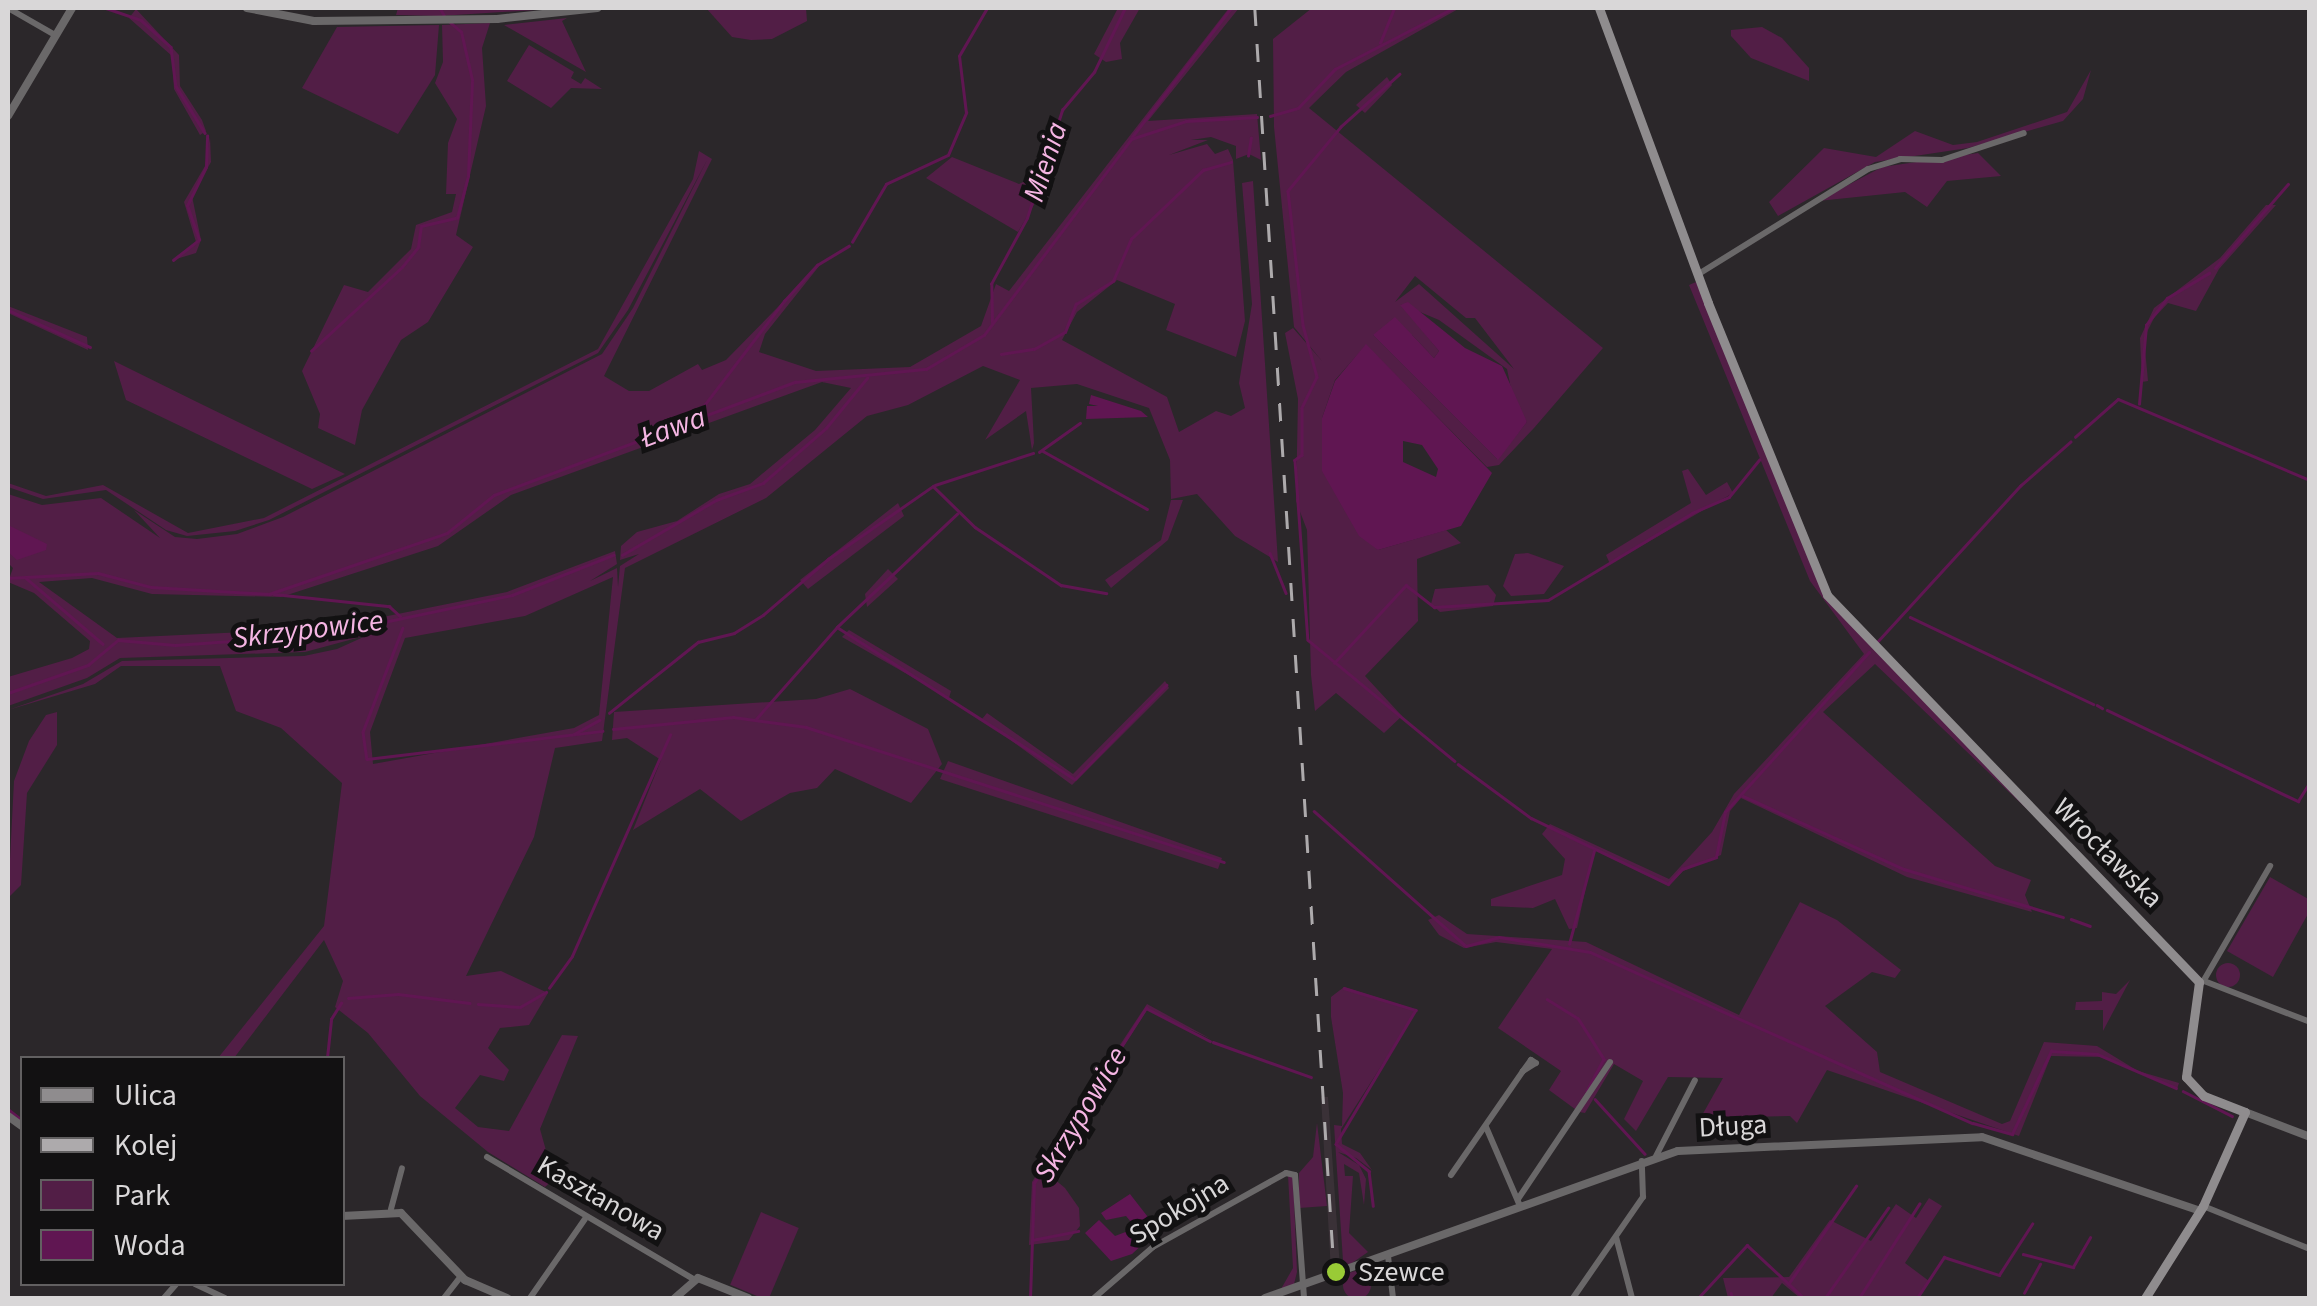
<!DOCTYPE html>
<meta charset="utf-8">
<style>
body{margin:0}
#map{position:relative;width:2317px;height:1306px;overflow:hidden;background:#2b272a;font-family:"Source Sans 3",sans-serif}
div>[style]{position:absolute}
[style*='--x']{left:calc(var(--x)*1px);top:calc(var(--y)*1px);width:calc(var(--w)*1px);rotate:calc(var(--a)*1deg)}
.built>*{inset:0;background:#3a3137}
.green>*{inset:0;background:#521e46;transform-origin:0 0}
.round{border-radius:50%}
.water>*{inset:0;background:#601652}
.stream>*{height:2.5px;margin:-1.25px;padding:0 1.25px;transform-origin:1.25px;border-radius:1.25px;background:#601652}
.minor>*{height:6px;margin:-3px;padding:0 3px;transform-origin:3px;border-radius:3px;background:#6a6869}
.tertiary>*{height:8px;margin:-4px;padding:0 4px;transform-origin:4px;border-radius:4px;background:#6a6869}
.secondary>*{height:9px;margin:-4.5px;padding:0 4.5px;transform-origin:4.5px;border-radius:4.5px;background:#8f8c8e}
.rail>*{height:2.5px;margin-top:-1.25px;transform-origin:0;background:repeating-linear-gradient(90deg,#adaaac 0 18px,transparent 0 36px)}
.dots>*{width:28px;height:28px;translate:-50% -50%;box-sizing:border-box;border:5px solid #121112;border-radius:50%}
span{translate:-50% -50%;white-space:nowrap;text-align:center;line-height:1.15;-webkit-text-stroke:10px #121112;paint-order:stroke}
.street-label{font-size:28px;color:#d9d7d8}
.poi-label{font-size:28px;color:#d9d7d8}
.left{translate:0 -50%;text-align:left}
.water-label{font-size:30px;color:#f5b5e3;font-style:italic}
.frame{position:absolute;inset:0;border:10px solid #d9d7d8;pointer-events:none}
.legend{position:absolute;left:20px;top:1056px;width:325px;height:230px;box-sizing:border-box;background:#121112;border:2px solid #626061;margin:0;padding:12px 18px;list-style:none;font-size:30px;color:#d9d7d8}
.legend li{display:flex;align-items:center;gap:20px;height:50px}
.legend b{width:50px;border:2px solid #626061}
</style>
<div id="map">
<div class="built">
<div style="clip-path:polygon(1321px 1097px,1328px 1097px,1340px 1268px,1331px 1271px)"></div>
</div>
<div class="green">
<div style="clip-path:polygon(398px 8px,566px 8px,439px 16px,396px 15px)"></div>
<div style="clip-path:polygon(706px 8px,806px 8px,807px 21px,772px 39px,751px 40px,732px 37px)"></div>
<div style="clip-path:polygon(1118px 8px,1140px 8px,1120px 43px,1122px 59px,1106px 62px,1094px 54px)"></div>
<div style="clip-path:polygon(evenodd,1229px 8px,1239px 8px,1148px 121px,1257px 114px,1261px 160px,1249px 154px,1236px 159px,1236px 146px,1211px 137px,1191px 140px,1208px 140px,1169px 155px,1207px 144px,1215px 154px,1228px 149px,1233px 160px,1245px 321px,1236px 357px,1166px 330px,1175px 304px,1117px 280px,1077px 312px,1062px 340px,1167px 397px,1179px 432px,1216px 411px,1231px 416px,1245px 408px,1239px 383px,1252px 304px,1242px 183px,1253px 181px,1278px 562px,1235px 536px,1197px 494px,1171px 499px,1170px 460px,1149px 408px,1077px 384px,1031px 388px,1034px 443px,1032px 450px,1026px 411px,985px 440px,1020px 380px,983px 366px,908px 405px,867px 416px,766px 498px,625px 568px,602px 741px,555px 748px,534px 837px,466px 976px,501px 971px,548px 993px,529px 1025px,500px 1028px,488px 1048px,509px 1070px,504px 1081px,480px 1075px,455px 1108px,478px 1127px,509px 1131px,562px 1035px,578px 1036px,540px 1129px,554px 1179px,545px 1187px,488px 1152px,420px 1096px,368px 1033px,335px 1007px,343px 981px,324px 940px,234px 1058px,218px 1058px,324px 926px,342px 783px,281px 728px,236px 711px,220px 666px,121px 666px,95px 684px,8px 710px,83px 684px,122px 661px,304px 656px,337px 649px,368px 635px,305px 652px,120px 658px,87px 678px,8px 706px,8px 677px,72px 658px,89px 649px,90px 641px,34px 593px,8px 582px,13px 568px,8px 563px,8px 494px,42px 505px,101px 498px,160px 538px,134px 510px,175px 537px,197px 539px,237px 534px,283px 517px,602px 354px,633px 308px,707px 160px,628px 310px,598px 353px,269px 520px,235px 531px,187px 536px,166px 530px,106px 490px,43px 499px,8px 487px,8px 483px,46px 496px,103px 485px,188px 533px,264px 518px,598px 349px,693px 179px,699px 151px,712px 159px,604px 376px,629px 391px,649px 391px,698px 364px,702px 370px,726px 360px,824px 260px,765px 334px,759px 352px,816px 371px,910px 367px,981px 326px,996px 284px,1009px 291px,1229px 8px,822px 382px,851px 388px,815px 430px,750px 484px,719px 494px,677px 521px,637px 532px,621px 546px,620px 560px,639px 554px,620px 566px,618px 587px,617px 568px,590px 581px,617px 564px,615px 551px,507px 592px,328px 628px,117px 638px,39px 582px,92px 578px,152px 594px,281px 597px,438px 546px,511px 495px,822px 382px,1229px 8px,613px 577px,599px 715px,574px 728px,373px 764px,370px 732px,405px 638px,525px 616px,613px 577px)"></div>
<div style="clip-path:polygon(evenodd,1312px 8px,1460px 8px,1346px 72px,1309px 108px,1603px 348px,1534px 428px,1499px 465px,1487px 467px,1366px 345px,1335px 380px,1322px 418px,1378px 550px,1446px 530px,1461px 543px,1417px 559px,1418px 621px,1365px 676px,1402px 716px,1384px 733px,1336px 693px,1315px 711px,1311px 675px,1307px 530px,1296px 501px,1298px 399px,1285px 333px,1293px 328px,1322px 361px,1294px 327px,1274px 127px,1273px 39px,1312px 8px,1415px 276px,1466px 318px,1475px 318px,1514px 369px,1419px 284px,1395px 302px,1415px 276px,1312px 8px,1401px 304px,1439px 320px,1507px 369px,1514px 403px,1527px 422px,1497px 459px,1373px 335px,1412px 335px,1434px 358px,1439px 351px,1401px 304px)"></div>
<div style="clip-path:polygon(136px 9px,179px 55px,180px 86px,202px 120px,206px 131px,200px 135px,174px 89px,172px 56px,129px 18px)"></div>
<div style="clip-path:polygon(567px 18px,562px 21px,586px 72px,504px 25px)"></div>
<div style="clip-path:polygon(490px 23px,482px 48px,486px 106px,456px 235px,473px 247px,428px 322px,401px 340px,362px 410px,355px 445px,318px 428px,320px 414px,302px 371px,344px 285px,368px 292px,411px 249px,416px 225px,452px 212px,456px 194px,446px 194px,448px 143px,457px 119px,435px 83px,443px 62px,442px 25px)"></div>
<div style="clip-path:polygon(439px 25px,435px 75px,398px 134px,302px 88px,337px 27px)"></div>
<div style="clip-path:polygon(1762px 27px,1782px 38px,1809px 68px,1809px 81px,1751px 58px,1731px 36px,1731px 30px)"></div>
<div style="clip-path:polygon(529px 45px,574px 72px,571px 78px,581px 84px,585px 78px,602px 89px,571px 88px,551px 108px,507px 81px)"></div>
<div style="clip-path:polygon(2091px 70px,2083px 99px,2063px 121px,1968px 148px,1875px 162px,1778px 216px,1769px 202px,1824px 148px,1876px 157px,1915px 131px,1953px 145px,1977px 142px,2067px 112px)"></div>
<div style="clip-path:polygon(1387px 77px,1392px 85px,1365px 113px,1356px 105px)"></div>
<div style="clip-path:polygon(210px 137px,211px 162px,192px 196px,201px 240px,196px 253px,173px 260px,196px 242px,184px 202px,205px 166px)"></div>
<div style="clip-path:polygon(1978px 153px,2001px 176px,1947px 181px,1927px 207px,1905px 192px,1818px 201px,1882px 167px)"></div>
<div style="clip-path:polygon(952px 157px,1019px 184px,1031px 178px,1046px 184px,1018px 232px,926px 178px)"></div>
<div style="clip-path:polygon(2266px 205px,2276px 205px,2219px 269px,2196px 311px,2168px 303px,2154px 318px,2144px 338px,2148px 381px,2142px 382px,2140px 338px,2154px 308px,2220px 258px)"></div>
<div style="clip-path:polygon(1696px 282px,1825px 597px,2077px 857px,1875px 664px,1823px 712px,1995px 866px,2031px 880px,2025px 895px,2032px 912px,1907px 877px,1741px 798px,1730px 811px,1721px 855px,1683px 871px,1669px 886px,1594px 850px,1577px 928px,1569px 929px,1555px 899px,1533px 908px,1491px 906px,1491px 899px,1562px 875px,1565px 859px,1542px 834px,1550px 824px,1669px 879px,1712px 832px,1734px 794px,1864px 654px,1810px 581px,1689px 285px)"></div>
<div style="clip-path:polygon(8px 306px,87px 337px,88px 350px,8px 313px)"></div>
<div style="clip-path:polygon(114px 361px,197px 402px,345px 474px,312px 489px,126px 400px)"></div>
<div style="clip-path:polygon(1688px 469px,1706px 495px,1727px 482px,1733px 493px,1610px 564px,1606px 555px,1691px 503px,1682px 471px)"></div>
<div style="clip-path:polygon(1171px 500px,1183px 500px,1168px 540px,1111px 588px,1105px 580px,1161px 540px)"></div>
<div style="clip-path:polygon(898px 503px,904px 516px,808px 589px,800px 580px)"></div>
<div style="clip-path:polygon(1528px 553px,1564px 566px,1544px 594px,1511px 596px,1503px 586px,1515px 554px)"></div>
<div style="clip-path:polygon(888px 569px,898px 579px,867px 607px,865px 594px)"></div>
<div style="clip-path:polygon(1488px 585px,1496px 595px,1493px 606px,1440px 612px,1431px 604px,1435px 589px)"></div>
<div style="clip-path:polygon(849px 630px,951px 691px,949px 698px,842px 637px)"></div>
<div style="clip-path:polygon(1165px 681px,1169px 688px,1072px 785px,982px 719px,987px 713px,1073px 774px)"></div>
<div style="clip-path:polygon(850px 689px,928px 729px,942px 764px,911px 803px,835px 769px,817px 788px,790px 793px,741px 821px,700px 789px,633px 830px,661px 760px,627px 738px,612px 740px,614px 712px,816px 699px)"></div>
<div style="clip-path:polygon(57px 712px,57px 745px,27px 793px,21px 885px,8px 898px,14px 781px,29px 741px,46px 715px)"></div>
<div style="clip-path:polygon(948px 761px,1222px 858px,1218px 869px,940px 779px)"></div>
<div style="clip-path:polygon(2270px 877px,2310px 900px,2309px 912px,2273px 977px,2227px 951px)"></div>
<div style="clip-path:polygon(1800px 902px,1837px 920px,1901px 970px,1895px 978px,1872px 972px,1825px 1006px,1877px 1052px,1880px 1072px,2002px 1124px,2010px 1121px,2044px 1042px,2097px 1046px,2138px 1071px,2179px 1083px,2177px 1089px,2102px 1057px,2051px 1056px,2019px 1136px,1827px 1070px,1797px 1123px,1790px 1116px,1742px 1117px,1696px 1126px,1723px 1078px,1668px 1077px,1636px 1131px,1624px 1119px,1643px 1081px,1614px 1064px,1585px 1113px,1579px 1112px,1549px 1090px,1561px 1071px,1498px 1028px,1552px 949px,1496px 942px,1464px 948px,1439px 935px,1428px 920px,1439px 915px,1467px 934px,1586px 942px,1739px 1015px)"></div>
<div class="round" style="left:2216px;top:963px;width:24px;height:24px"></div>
<div style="clip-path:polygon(2130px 980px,2103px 1031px,2103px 1010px,2075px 1010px,2076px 1002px,2102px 1001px,2102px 992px,2116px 994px)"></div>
<div style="clip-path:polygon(1344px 987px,1417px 1010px,1341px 1129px,1342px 1144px,1360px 1153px,1372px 1170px,1356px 1158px,1338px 1152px,1359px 1165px,1366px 1179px,1364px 1205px,1359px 1173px,1344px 1164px,1345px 1176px,1353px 1176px,1349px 1233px,1368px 1252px,1349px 1265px,1343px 1261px,1334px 1125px,1342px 1126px,1343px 1093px,1331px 1017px,1331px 997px)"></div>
<div style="clip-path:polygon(1147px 1004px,1211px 1039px,1147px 1010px,1046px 1166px,1042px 1163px)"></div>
<div style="clip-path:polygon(1317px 1123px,1327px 1206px,1299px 1208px,1299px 1173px,1313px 1157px)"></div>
<div style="clip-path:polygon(1041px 1168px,1065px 1188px,1079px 1208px,1080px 1226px,1069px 1240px,1029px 1245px,1032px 1182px)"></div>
<div style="clip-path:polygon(1288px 1175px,1293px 1176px,1297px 1272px,1294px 1284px,1281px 1289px,1293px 1268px)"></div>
<div style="clip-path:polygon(1929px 1198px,1942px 1206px,1905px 1263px,1929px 1281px,1918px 1298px,1800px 1298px,1782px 1283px,1771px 1298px,1728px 1298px,1723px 1278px,1789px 1277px,1830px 1220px,1871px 1241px,1896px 1204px,1916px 1218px)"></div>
<div style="left:761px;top:1212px;width:41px;height:79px;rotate:23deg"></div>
<div class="round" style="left:1343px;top:1271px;width:28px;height:28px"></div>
</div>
<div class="water">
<div style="clip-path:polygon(1408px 302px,1465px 348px,1502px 366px,1527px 422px,1498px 460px,1373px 335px,1395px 317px,1434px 358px,1439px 351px,1400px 305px)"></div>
<div style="clip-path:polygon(evenodd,1366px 344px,1492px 473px,1461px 526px,1378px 550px,1359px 536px,1322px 471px,1322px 418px,1335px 381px,1366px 344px,1403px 441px,1422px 445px,1438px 469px,1436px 477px,1403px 462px,1403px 441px)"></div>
<div style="clip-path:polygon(1091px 395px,1141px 411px,1148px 417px,1086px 419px,1087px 406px,1098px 406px,1089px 404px)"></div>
<div style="clip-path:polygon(8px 525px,47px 544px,46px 550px,17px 560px,8px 552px)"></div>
<div style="clip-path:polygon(1130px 1194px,1158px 1230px,1132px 1254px,1111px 1261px,1085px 1233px,1099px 1220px,1115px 1236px,1136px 1228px,1126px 1216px,1106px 1220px,1101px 1213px)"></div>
</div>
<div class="stream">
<div style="--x:106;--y:8;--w:37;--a:19"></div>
<div style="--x:141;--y:20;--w:40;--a:42"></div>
<div style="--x:171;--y:47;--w:39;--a:83"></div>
<div style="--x:176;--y:86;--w:55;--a:58.3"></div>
<div style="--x:440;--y:8;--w:8;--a:60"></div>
<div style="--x:1380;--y:43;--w:38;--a:-68"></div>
<div style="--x:1400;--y:74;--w:79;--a:138.1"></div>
<div style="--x:1341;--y:127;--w:83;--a:129.6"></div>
<div style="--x:1288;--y:191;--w:135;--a:83.6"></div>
<div style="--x:1303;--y:325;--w:54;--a:74.9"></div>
<div style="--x:1317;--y:377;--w:34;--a:116"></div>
<div style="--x:1302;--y:408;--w:47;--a:90"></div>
<div style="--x:1302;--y:455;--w:9;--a:144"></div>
<div style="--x:1295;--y:460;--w:180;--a:85.9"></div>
<div style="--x:1308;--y:640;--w:190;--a:39.5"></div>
<div style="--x:1270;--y:116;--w:29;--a:-16"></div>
<div style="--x:1298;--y:108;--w:54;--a:-46.5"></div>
<div style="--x:1335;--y:69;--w:133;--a:-27.3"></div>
<div style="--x:1132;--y:137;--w:163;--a:-52.5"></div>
<div style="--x:1248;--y:156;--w:18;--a:-81"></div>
<div style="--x:852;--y:242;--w:67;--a:-59.6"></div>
<div style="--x:886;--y:184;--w:68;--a:-25.1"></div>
<div style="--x:948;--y:155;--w:46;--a:-66.8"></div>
<div style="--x:966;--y:113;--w:57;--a:-97"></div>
<div style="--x:959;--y:56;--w:56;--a:-59.7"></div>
<div style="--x:173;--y:260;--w:33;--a:-38"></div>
<div style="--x:199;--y:240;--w:36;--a:-109"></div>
<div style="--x:187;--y:206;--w:43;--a:-64"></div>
<div style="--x:206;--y:167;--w:31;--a:-88"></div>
<div style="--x:2215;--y:268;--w:111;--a:-49"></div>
<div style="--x:8;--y:310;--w:90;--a:24.3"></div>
<div style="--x:992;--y:323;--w:39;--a:-91"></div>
<div style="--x:991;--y:284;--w:75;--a:-61.4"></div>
<div style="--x:1027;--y:218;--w:114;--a:-72"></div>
<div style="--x:1062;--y:110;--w:50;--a:-49.9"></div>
<div style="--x:1094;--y:72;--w:71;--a:-64.2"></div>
<div style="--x:311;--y:351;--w:124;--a:-42.7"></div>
<div style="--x:402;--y:267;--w:26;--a:-51"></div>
<div style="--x:418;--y:247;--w:21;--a:-82"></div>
<div style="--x:421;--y:226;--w:37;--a:-13"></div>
<div style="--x:457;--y:218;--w:43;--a:-75.3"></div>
<div style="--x:468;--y:176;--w:96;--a:-87.6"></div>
<div style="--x:472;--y:80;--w:49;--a:-102.9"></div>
<div style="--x:461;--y:32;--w:16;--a:-140"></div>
<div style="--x:1001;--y:354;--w:33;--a:-9"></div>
<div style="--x:1034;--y:349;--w:35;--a:-29"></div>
<div style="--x:1065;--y:332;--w:30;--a:-69"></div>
<div style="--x:1076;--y:304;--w:44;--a:-31.9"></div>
<div style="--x:1113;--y:281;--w:46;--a:-66.8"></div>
<div style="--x:1131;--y:239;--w:100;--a:-43.8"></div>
<div style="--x:1203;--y:170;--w:29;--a:-16"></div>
<div style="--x:2139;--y:404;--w:79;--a:-84.9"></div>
<div style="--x:2146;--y:325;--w:34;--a:-52"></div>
<div style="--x:2167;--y:298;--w:49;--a:-30.8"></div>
<div style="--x:696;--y:416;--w:145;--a:-52.6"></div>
<div style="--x:784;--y:301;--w:49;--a:-47.5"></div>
<div style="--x:817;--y:265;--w:37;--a:-31"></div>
<div style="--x:2075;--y:437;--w:57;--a:-41.5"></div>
<div style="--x:2118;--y:399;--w:208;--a:22.9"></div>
<div style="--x:1043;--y:451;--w:119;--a:29.1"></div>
<div style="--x:1039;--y:452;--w:50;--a:-35.3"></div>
<div style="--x:935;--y:485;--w:103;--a:-18.1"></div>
<div style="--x:1270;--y:553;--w:43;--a:68.2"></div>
<div style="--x:622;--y:555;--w:109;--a:-30.3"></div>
<div style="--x:716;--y:500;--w:50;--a:-19.9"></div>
<div style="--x:763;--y:483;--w:84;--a:-41.1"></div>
<div style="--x:826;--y:428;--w:65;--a:-50.6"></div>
<div style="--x:8;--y:578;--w:90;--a:-3.2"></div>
<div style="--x:98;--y:573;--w:55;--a:14.8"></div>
<div style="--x:151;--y:587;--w:118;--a:3.4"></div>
<div style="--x:269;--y:594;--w:188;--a:-18.9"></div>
<div style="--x:447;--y:533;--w:60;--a:-39"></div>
<div style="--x:494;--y:495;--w:322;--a:-20.6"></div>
<div style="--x:795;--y:382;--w:132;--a:-5.7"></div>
<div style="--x:926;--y:369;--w:67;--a:-30.4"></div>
<div style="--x:984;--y:335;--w:245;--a:-53.1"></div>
<div style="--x:1131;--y:139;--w:58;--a:-18.1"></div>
<div style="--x:1186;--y:121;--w:71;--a:-3.2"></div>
<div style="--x:26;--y:578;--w:101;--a:40.6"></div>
<div style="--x:274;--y:594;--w:116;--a:6"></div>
<div style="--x:389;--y:606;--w:15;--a:42"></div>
<div style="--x:1910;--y:617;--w:203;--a:25.4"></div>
<div style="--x:837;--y:627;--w:282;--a:32.6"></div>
<div style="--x:1075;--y:779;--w:131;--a:-45.9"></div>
<div style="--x:403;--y:628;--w:111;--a:111"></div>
<div style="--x:363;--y:732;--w:27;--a:82"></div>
<div style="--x:367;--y:759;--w:237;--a:-6.8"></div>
<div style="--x:1877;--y:642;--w:212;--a:-47.5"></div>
<div style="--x:2020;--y:486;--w:67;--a:-41.3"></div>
<div style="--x:1334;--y:663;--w:106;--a:-47.3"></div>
<div style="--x:1406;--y:585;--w:36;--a:38"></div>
<div style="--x:1434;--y:607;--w:114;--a:-3.5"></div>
<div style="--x:1548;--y:600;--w:168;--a:-31.1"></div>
<div style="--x:1692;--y:513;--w:40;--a:-23.4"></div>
<div style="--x:1729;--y:497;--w:48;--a:-51"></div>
<div style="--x:8;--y:693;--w:85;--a:-19.3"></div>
<div style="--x:88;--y:665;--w:39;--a:-40"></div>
<div style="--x:118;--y:640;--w:57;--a:5"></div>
<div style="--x:175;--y:645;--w:152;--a:-4.1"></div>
<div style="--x:327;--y:634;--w:189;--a:-11.9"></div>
<div style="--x:512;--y:595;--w:109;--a:-21.6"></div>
<div style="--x:2097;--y:705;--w:6;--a:31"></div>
<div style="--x:2107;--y:710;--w:212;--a:25.5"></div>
<div style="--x:2298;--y:801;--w:22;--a:-58"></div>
<div style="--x:609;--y:713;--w:114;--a:-38.6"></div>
<div style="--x:698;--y:642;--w:37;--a:-14"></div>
<div style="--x:734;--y:633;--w:34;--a:-32"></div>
<div style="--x:763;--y:615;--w:86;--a:-40.7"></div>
<div style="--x:828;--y:559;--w:128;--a:-34.8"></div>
<div style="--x:933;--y:486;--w:59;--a:44.3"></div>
<div style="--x:975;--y:527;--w:104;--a:34"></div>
<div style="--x:1061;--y:585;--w:46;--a:10.1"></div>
<div style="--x:756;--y:719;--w:123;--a:-48.6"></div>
<div style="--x:837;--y:627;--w:165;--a:-43.3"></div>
<div style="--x:613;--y:729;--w:121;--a:-5.7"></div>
<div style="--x:733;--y:717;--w:74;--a:7.8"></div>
<div style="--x:806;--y:727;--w:439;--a:17.9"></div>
<div style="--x:574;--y:734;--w:29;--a:-29"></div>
<div style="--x:1458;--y:764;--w:91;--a:36.5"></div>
<div style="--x:1531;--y:818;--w:152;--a:25.7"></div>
<div style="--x:1668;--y:884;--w:21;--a:-47"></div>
<div style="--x:1682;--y:869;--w:36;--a:-19"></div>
<div style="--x:1716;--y:857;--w:46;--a:-78.7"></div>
<div style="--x:1725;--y:812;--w:215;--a:-48"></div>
<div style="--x:1743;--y:796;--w:177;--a:24.4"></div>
<div style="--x:1904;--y:869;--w:166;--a:16.8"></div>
<div style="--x:1314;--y:811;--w:203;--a:41.6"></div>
<div style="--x:1466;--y:946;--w:34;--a:-15"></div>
<div style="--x:1499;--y:937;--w:92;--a:9.4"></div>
<div style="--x:1590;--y:952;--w:419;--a:24.1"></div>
<div style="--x:1973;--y:1123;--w:41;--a:15.8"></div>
<div style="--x:2012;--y:1134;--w:92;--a:-64.8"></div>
<div style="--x:2051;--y:1051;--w:46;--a:3.7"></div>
<div style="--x:2097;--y:1054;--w:86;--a:23.3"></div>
<div style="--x:2071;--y:919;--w:20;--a:20"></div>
<div style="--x:1569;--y:944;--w:96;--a:-75"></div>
<div style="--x:549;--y:988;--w:39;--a:-54"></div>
<div style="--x:572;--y:956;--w:242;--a:-66.1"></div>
<div style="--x:1344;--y:988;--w:75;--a:17"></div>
<div style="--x:1416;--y:1010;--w:156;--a:120.8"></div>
<div style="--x:1336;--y:1144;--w:43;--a:39.3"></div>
<div style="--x:1369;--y:1171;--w:35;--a:83"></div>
<div style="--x:348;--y:998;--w:50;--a:-4.6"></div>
<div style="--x:398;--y:994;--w:72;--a:7.2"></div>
<div style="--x:1547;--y:999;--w:36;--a:32"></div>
<div style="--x:1578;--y:1018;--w:49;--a:57.6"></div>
<div style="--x:1604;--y:1059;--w:36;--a:118"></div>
<div style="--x:478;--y:1004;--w:42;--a:4.1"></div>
<div style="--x:520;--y:1007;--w:30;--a:-30"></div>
<div style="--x:1213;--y:1042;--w:104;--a:19.7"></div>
<div style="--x:327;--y:1058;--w:39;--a:-84"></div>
<div style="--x:331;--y:1019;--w:19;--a:-58"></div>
<div style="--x:2183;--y:1091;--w:55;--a:27"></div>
<div style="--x:1595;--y:1099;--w:74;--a:47.7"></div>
<div style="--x:8;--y:1109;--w:18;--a:38"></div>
<div style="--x:1032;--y:1240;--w:47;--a:-11.1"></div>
<div style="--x:2023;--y:1254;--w:52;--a:14.6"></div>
<div style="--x:2073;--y:1267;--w:34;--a:-60"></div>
<div style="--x:1789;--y:1283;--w:118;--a:-55.4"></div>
<div style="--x:1731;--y:1293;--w:5;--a:68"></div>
<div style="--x:2024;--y:1293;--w:33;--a:-61"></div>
<div style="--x:1030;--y:1298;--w:115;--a:-88"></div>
<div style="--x:1034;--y:1183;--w:208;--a:-57.4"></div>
<div style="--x:1146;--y:1008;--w:72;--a:27.3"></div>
<div style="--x:1698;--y:1298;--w:72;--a:-47.2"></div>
<div style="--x:1747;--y:1245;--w:78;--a:42.9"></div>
<div style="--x:1825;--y:1298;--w:110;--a:-55"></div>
<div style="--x:1859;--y:1298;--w:112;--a:-57.4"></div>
<div style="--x:1917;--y:1298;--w:49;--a:-56.6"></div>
<div style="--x:1944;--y:1257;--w:58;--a:18.1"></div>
<div style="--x:1999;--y:1275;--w:61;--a:-57.1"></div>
</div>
<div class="minor">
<div style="--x:8;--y:8;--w:54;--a:29.9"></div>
<div style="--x:1697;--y:275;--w:201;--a:-31.8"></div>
<div style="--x:1868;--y:169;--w:34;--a:-17"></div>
<div style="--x:1900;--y:159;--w:42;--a:1.4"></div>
<div style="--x:1942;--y:160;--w:86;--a:-18.2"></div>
<div style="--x:2204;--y:980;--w:132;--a:-59.9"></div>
<div style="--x:2204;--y:981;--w:114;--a:21.1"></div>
<div style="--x:1486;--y:1127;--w:86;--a:66.7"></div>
<div style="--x:1656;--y:1156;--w:85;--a:-62.8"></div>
<div style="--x:487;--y:1157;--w:238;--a:30.6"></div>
<div style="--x:1451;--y:1175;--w:126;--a:-55.3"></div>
<div style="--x:1523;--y:1071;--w:15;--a:-32"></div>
<div style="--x:1536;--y:1063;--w:6;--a:-149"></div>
<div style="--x:1531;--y:1060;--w:14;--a:126"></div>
<div style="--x:1518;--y:1199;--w:165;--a:-56.1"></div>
<div style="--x:2203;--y:1206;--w:115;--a:21.9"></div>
<div style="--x:391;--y:1209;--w:42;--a:-75"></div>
<div style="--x:1616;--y:1237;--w:63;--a:75.3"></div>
<div style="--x:1388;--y:1256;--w:42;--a:83.2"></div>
<div style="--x:195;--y:1284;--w:33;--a:25"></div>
<div style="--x:164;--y:1298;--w:18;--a:-49"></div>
<div style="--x:444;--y:1298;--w:28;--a:-52"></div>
<div style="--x:530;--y:1298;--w:96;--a:-55.2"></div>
<div style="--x:1094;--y:1298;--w:78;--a:-40.8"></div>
<div style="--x:1153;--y:1247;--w:152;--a:-29.1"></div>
<div style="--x:1286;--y:1173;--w:9;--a:13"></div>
<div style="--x:1295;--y:1175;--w:123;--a:85.8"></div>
<div style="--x:1573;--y:1298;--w:123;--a:-55.3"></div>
<div style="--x:1643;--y:1197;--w:36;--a:-92"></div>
</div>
<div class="tertiary">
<div style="--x:247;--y:8;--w:68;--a:11"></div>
<div style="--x:314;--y:21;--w:183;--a:-0.6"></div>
<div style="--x:497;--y:19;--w:101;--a:-6.3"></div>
<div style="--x:8;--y:116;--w:126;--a:-59.3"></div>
<div style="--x:2245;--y:1112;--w:70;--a:21"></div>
<div style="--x:8;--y:1116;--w:17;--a:36"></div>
<div style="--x:342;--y:1216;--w:59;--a:-2.9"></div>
<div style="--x:401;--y:1213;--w:93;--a:46.3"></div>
<div style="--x:465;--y:1280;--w:46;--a:23.2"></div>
<div style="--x:675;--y:1298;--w:30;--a:-41"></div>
<div style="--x:698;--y:1278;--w:54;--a:21.8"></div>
<div style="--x:1265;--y:1298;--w:438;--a:-19.6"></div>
<div style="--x:1678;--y:1151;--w:304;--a:-2.6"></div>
<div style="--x:1982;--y:1137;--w:230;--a:18.7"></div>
</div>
<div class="secondary">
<div style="--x:1599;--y:8;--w:314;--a:69.7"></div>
<div style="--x:1708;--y:303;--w:315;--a:67.8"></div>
<div style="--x:1827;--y:595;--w:537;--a:46.13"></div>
<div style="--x:2199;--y:982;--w:96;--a:97.8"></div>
<div style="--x:2186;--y:1077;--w:26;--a:47"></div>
<div style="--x:2204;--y:1096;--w:44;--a:21.3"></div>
<div style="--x:2245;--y:1112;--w:103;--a:114.1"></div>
<div style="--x:2203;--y:1206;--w:109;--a:122.2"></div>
</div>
<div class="rail">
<div style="--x:1255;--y:8;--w:1293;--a:86.41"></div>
</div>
<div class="dots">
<div style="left:1336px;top:1272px;background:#99cb36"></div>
</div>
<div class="street-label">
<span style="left:2108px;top:853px;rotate:45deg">Wrocławska</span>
<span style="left:1733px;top:1126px;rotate:-3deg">Długa</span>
<span style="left:601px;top:1198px;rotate:30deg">Kasztanowa</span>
<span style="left:1179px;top:1209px;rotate:-31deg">Spokojna</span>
</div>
<div class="poi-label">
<span class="left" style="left:1358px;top:1272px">Szewce</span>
</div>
<div class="water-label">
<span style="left:1046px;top:162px;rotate:-72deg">Mienia</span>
<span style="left:673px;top:428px;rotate:-20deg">Ława</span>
<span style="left:308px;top:630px;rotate:-7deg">Skrzypowice</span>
<span style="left:1081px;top:1115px;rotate:-59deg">Skrzypowice</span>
</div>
<div class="frame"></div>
<ul class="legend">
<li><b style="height:12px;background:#8f8c8e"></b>Ulica</li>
<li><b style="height:12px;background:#adaaac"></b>Kolej</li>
<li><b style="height:28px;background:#521e46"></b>Park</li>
<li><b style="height:28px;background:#601652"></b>Woda</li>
</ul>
</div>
